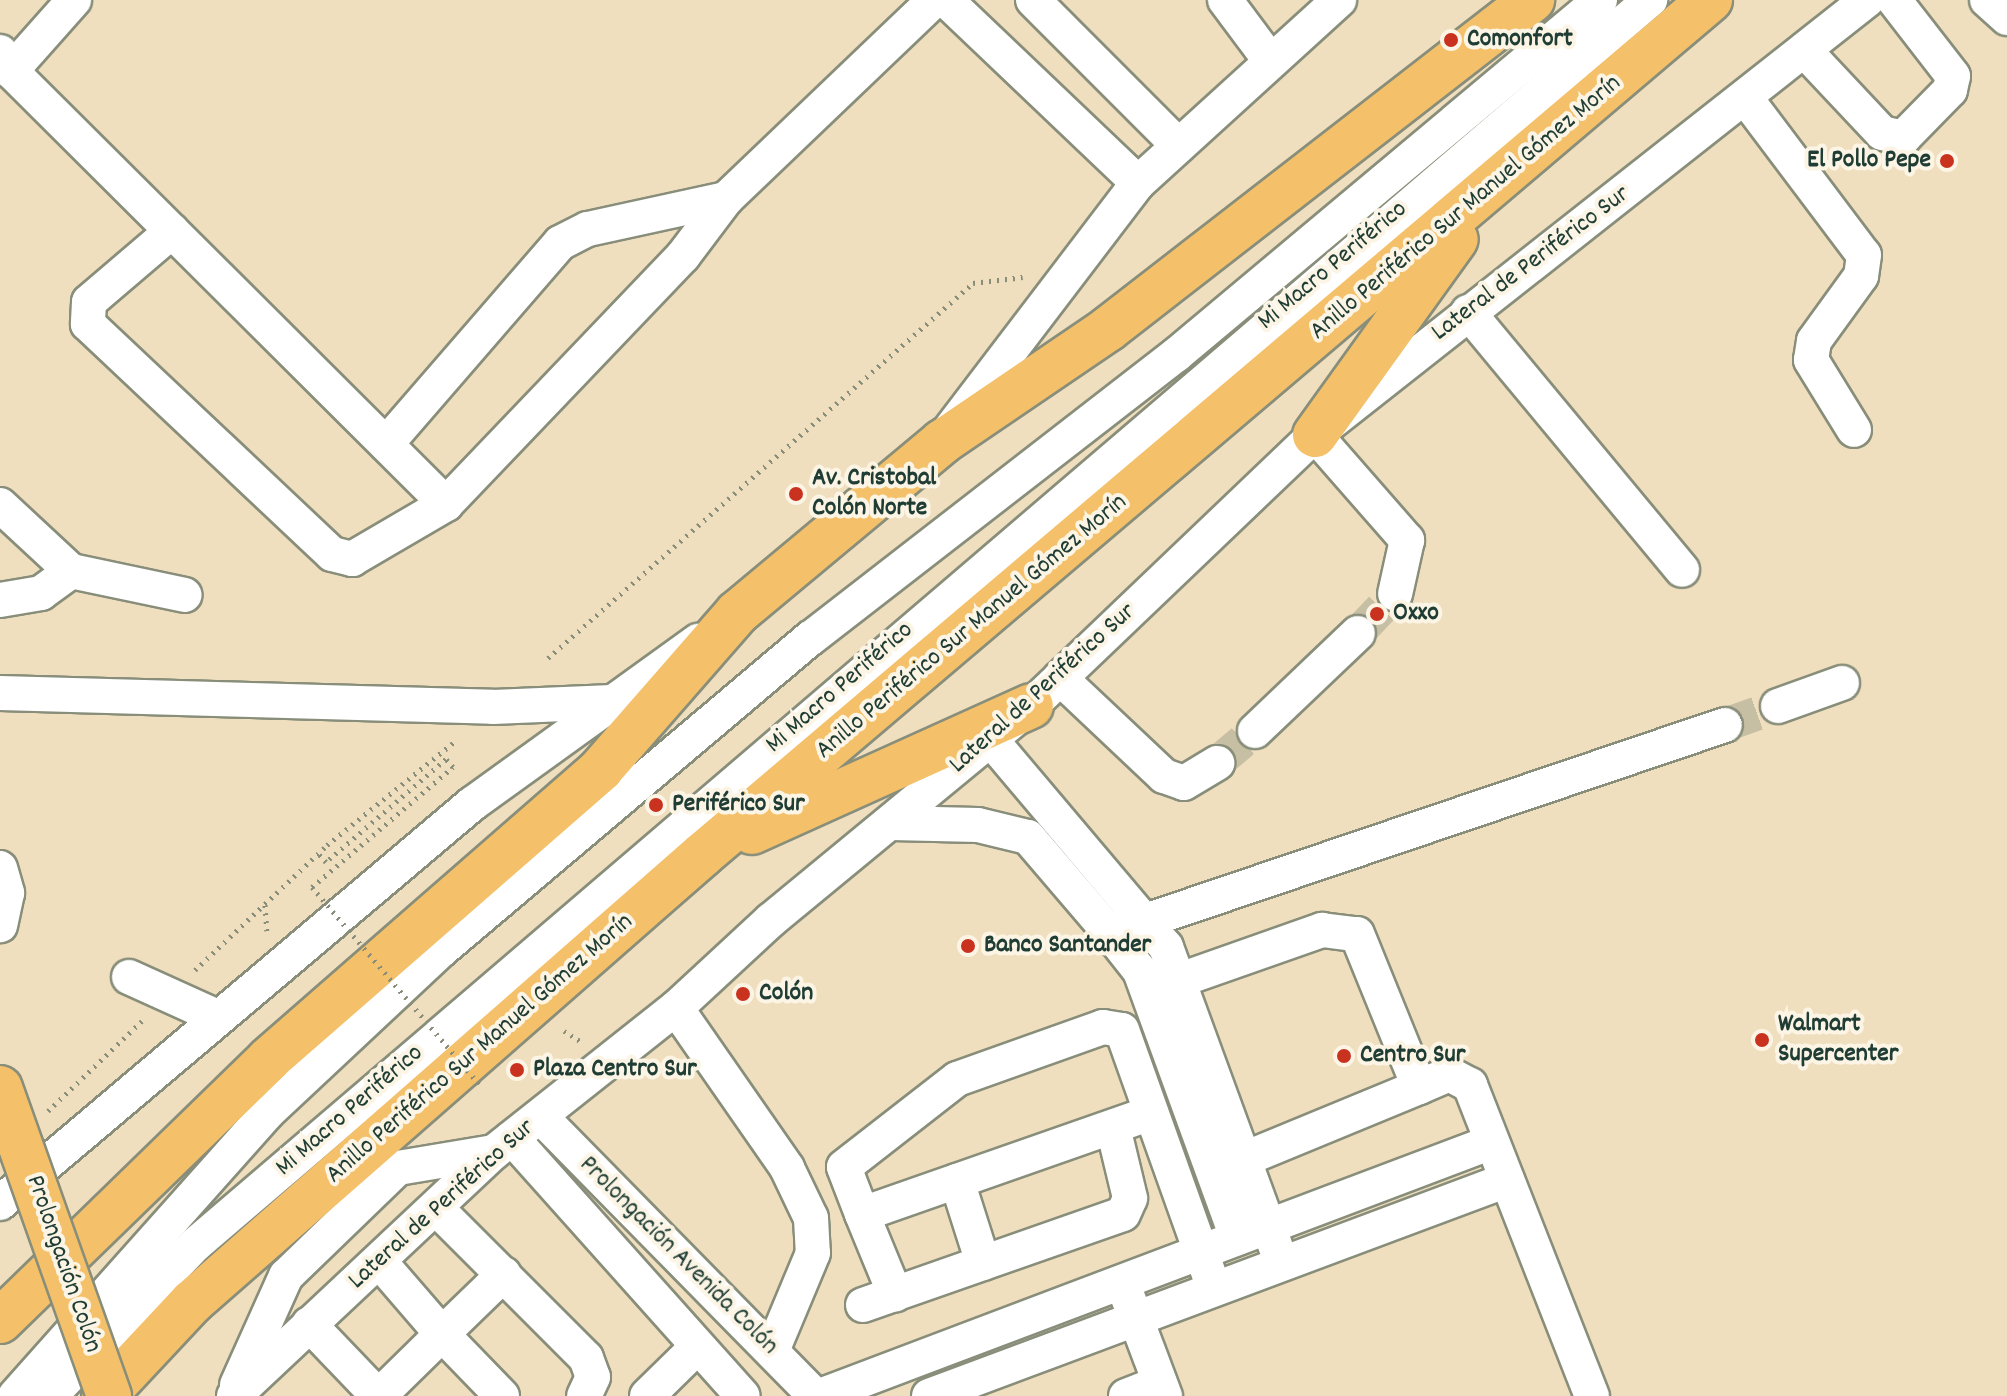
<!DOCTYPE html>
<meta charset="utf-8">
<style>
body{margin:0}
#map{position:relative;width:2007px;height:1396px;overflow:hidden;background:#f0dfbf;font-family:Dekko,sans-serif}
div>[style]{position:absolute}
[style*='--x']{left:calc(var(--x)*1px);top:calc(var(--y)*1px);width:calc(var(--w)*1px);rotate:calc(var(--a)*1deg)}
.minor-tunnel>*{height:34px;margin-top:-17px;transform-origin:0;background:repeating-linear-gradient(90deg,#c6bfa3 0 34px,transparent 0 51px)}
.path>*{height:5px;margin-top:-2.5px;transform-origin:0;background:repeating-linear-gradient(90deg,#888e7a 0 2px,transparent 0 8px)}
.roads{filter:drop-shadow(2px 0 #888e7a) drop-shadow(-2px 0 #888e7a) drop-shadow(0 2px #888e7a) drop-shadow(0 -2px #888e7a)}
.minor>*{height:34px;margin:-17px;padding:0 17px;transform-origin:17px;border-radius:17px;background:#fff}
.highway>*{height:44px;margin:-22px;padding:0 22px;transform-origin:22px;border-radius:22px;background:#f4c16a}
.path-bridge>*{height:5px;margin-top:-2.5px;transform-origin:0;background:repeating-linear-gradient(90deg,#888e7a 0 2px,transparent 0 8px)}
.bridges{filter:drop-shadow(2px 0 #888e7a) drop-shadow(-2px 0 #888e7a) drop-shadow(0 2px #888e7a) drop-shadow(0 -2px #888e7a)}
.major-bridge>*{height:44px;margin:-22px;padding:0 22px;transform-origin:22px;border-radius:22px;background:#f4c16a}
.dots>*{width:22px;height:22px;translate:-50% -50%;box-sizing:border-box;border:4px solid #fcf5e5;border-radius:50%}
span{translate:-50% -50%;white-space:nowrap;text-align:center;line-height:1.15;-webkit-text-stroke:8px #fcf5e5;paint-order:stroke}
.poi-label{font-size:26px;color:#1f3d34;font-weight:700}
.left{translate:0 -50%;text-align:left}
.right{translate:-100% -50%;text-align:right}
.street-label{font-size:26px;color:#1f3d34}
</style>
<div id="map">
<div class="minor-tunnel">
<div style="--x:1358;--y:633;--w:54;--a:-46.5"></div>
<div style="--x:1725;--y:725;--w:56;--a:-19.7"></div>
<div style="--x:1217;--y:763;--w:50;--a:-40.1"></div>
</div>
<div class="path">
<div style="--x:548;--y:658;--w:567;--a:-41.42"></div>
<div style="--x:973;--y:283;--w:50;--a:-6.8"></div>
<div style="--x:312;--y:887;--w:185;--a:-40.4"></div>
<div style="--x:453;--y:767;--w:11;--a:-131"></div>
<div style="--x:446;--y:759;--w:158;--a:139.4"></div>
<div style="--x:326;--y:862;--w:12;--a:-132"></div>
<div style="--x:265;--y:905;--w:26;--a:86"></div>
<div style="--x:195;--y:970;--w:182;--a:-43.4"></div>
<div style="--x:327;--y:845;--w:164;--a:-39"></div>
<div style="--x:564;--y:1031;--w:19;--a:32"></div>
<div style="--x:48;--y:1111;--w:130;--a:-43.8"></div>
</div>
<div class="roads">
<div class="minor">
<div style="--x:946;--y:0;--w:265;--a:43.6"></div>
<div style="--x:1033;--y:0;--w:206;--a:45"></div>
<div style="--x:1225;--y:0;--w:74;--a:53.3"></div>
<div style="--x:1987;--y:0;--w:27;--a:42"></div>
<div style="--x:1805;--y:51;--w:112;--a:46.8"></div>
<div style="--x:1882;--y:133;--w:22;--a:13"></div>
<div style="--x:1903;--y:138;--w:67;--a:-45.6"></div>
<div style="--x:1950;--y:90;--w:14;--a:-78"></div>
<div style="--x:1953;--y:76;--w:96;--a:-127.8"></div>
<div style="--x:0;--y:52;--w:22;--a:60"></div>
<div style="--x:11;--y:71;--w:614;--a:44.87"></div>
<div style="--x:11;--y:71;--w:95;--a:-48.4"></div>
<div style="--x:1747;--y:100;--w:194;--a:53"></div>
<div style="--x:1864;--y:255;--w:21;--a:98"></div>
<div style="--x:1861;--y:276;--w:80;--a:125.9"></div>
<div style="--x:1814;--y:341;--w:19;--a:99"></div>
<div style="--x:1811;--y:360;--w:82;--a:58.4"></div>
<div style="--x:172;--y:231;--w:109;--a:139.5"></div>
<div style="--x:89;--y:302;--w:22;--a:93"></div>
<div style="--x:88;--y:324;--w:335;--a:43.3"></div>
<div style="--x:332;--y:554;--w:21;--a:14"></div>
<div style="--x:352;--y:559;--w:109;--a:-30.3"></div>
<div style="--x:446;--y:504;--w:343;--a:-46.3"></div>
<div style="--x:683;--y:256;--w:71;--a:-53"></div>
<div style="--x:726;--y:199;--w:288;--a:-43.7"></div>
<div style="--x:1468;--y:312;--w:335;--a:50.3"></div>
<div style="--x:952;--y:427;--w:307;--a:-52.7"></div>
<div style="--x:1138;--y:183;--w:272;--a:-42.3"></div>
<div style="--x:1315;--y:435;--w:140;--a:48.8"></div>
<div style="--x:1407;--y:540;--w:55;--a:102.5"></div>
<div style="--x:386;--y:444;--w:266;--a:-49.1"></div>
<div style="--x:560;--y:243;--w:31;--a:-27"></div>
<div style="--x:588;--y:229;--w:141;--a:-12.3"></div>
<div style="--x:0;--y:505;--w:97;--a:42.9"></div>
<div style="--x:71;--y:571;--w:116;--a:11.9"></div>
<div style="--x:0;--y:600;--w:42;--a:-9.7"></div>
<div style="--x:41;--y:593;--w:37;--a:-36"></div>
<div style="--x:1060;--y:678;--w:143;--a:43.3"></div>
<div style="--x:1164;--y:776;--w:21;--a:19"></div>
<div style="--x:1184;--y:783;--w:39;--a:-31"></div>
<div style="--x:0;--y:693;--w:493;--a:1.6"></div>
<div style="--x:493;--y:707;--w:119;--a:-2.4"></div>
<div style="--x:1778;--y:706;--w:68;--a:-19.8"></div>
<div style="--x:1255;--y:731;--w:142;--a:-43.6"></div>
<div style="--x:991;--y:740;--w:271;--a:49.8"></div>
<div style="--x:1166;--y:947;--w:320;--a:69.9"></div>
<div style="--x:892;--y:823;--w:86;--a:1.3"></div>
<div style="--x:978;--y:825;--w:51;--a:13.5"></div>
<div style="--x:1028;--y:837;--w:126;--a:49.5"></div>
<div style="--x:1110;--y:933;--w:48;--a:51.7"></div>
<div style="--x:1140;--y:971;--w:284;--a:70"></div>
<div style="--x:0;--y:868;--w:26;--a:74"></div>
<div style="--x:7;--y:893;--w:33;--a:102"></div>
<div style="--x:1110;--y:933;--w:649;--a:-18.69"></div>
<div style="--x:129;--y:977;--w:97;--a:24.4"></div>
<div style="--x:1177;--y:981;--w:154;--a:-19.4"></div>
<div style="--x:1322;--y:930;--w:35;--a:7"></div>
<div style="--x:1357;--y:934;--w:165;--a:67.9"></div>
<div style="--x:1419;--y:1087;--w:33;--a:-23"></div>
<div style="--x:1449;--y:1074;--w:24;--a:28"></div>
<div style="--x:1470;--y:1085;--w:334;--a:68.6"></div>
<div style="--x:676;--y:1008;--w:195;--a:55.2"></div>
<div style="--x:787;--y:1168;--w:55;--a:64.4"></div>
<div style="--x:811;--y:1218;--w:35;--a:87"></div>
<div style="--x:813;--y:1253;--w:106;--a:112.7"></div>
<div style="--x:1151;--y:1113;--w:306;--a:160.7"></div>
<div style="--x:862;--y:1214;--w:50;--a:-111"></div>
<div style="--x:844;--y:1167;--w:143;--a:-37.9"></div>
<div style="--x:957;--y:1079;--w:155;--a:-19.6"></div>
<div style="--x:1103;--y:1027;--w:19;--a:9"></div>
<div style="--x:1122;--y:1030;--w:272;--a:70.4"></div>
<div style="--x:541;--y:1117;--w:391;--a:45.5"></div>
<div style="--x:512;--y:1138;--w:346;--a:48.2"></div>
<div style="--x:1225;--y:1167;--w:210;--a:-22.4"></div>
<div style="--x:957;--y:1181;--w:86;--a:72.4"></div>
<div style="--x:0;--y:1203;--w:618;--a:-40.21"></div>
<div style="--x:472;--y:804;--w:279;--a:-35.8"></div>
<div style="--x:436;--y:1208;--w:212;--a:45"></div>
<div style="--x:586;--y:1358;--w:20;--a:70"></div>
<div style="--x:593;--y:1377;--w:21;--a:115"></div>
<div style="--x:862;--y:1214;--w:87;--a:67.6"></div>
<div style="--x:379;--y:1261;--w:96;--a:49.2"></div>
<div style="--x:442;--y:1334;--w:88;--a:135.5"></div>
<div style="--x:1127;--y:1295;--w:108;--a:69.4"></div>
<div style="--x:863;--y:1305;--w:275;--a:-19.3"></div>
<div style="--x:1123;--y:1214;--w:17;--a:-66"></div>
<div style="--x:1130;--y:1198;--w:73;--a:-103.5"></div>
<div style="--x:309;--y:1324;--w:100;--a:46.2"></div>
<div style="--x:237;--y:1385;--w:120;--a:-65.8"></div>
<div style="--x:286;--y:1276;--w:156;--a:-44"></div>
<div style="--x:398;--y:1168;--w:97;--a:-9.5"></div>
<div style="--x:15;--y:1396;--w:380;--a:-48.3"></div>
<div style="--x:268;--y:1112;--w:236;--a:-43.1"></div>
<div style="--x:440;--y:951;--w:485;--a:-40.2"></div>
<div style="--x:811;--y:638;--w:462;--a:-37.8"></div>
<div style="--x:1176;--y:355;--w:553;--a:-39.94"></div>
<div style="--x:50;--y:1396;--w:211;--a:-46.2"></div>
<div style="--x:196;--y:1244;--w:1914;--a:-40.55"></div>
<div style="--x:234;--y:1396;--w:357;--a:-43.2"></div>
<div style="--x:494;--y:1152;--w:232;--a:-38.4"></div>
<div style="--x:676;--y:1008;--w:129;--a:-42.8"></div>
<div style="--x:771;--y:920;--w:337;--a:-39.5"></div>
<div style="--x:1031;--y:706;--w:393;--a:-43.7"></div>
<div style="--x:1315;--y:435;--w:703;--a:-38.24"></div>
<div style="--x:502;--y:1396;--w:86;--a:-134.1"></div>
<div style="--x:442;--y:1334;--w:86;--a:-44.1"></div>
<div style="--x:647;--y:1396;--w:69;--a:-44.4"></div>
<div style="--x:820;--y:1396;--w:718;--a:-20.71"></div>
<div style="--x:929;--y:1396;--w:617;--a:-20.49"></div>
<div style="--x:1126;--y:1396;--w:36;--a:-21"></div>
</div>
<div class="highway">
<div style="--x:1315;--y:435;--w:241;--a:-54.3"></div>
<div style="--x:752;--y:832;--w:306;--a:-24.3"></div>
<div style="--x:0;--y:1321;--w:376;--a:-44.2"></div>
<div style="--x:269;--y:1059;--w:441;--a:-41.1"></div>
<div style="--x:601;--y:769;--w:207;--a:-48.9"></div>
<div style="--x:737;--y:613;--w:267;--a:-39.8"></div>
<div style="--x:942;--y:442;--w:201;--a:-34.2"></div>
<div style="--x:1108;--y:329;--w:537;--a:-37.81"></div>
<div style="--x:104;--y:1396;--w:129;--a:-46.9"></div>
<div style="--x:192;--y:1302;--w:678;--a:-41.23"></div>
<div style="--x:702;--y:855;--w:1322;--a:-40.31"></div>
</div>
</div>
<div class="path-bridge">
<div style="--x:312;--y:887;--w:260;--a:49.7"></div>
</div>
<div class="bridges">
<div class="major-bridge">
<div style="--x:0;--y:1088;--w:327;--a:70.5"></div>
</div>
</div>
<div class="dots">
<div style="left:1451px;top:40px;background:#c8321e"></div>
<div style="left:1947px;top:161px;background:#c8321e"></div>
<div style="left:796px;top:494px;background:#c8321e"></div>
<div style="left:1377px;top:614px;background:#c8321e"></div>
<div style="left:656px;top:805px;background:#c8321e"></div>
<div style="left:968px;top:946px;background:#c8321e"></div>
<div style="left:743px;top:994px;background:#c8321e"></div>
<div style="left:1762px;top:1040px;background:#c8321e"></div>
<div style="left:1344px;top:1056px;background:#c8321e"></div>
<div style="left:517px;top:1070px;background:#c8321e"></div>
</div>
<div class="poi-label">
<span class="left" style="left:1467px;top:40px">Comonfort</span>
<span class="right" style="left:1931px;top:161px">El Pollo Pepe</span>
<span class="left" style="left:812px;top:494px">Av. Cristobal<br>Colón Norte</span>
<span class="left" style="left:1393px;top:614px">Oxxo</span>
<span class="left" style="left:672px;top:805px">Periférico Sur</span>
<span class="left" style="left:984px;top:946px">Banco Santander</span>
<span class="left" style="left:759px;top:994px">Colón</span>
<span class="left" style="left:1778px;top:1040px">Walmart<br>Supercenter</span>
<span class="left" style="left:1360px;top:1056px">Centro Sur</span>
<span class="left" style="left:533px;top:1070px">Plaza Centro Sur</span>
</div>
<div class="street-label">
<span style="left:1466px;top:208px;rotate:-40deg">Anillo Periférico Sur Manuel Gómez Morín</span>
<span style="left:1531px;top:264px;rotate:-37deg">Lateral de Periférico Sur</span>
<span style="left:1333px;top:266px;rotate:-40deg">Mi Macro Periférico</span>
<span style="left:972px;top:627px;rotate:-40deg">Anillo Periférico Sur Manuel Gómez Morín</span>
<span style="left:840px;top:688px;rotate:-41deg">Mi Macro Periférico</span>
<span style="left:1043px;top:689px;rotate:-42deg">Lateral de Periférico Sur</span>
<span style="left:480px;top:1049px;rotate:-41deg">Anillo Periférico Sur Manuel Gómez Morín</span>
<span style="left:350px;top:1111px;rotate:-41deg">Mi Macro Periférico</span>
<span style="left:442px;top:1205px;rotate:-42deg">Lateral de Periférico Sur</span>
<span style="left:678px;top:1256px;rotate:45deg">Prolongación Avenida Colón</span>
<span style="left:63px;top:1264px;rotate:71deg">Prolongación Colón</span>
</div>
</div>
